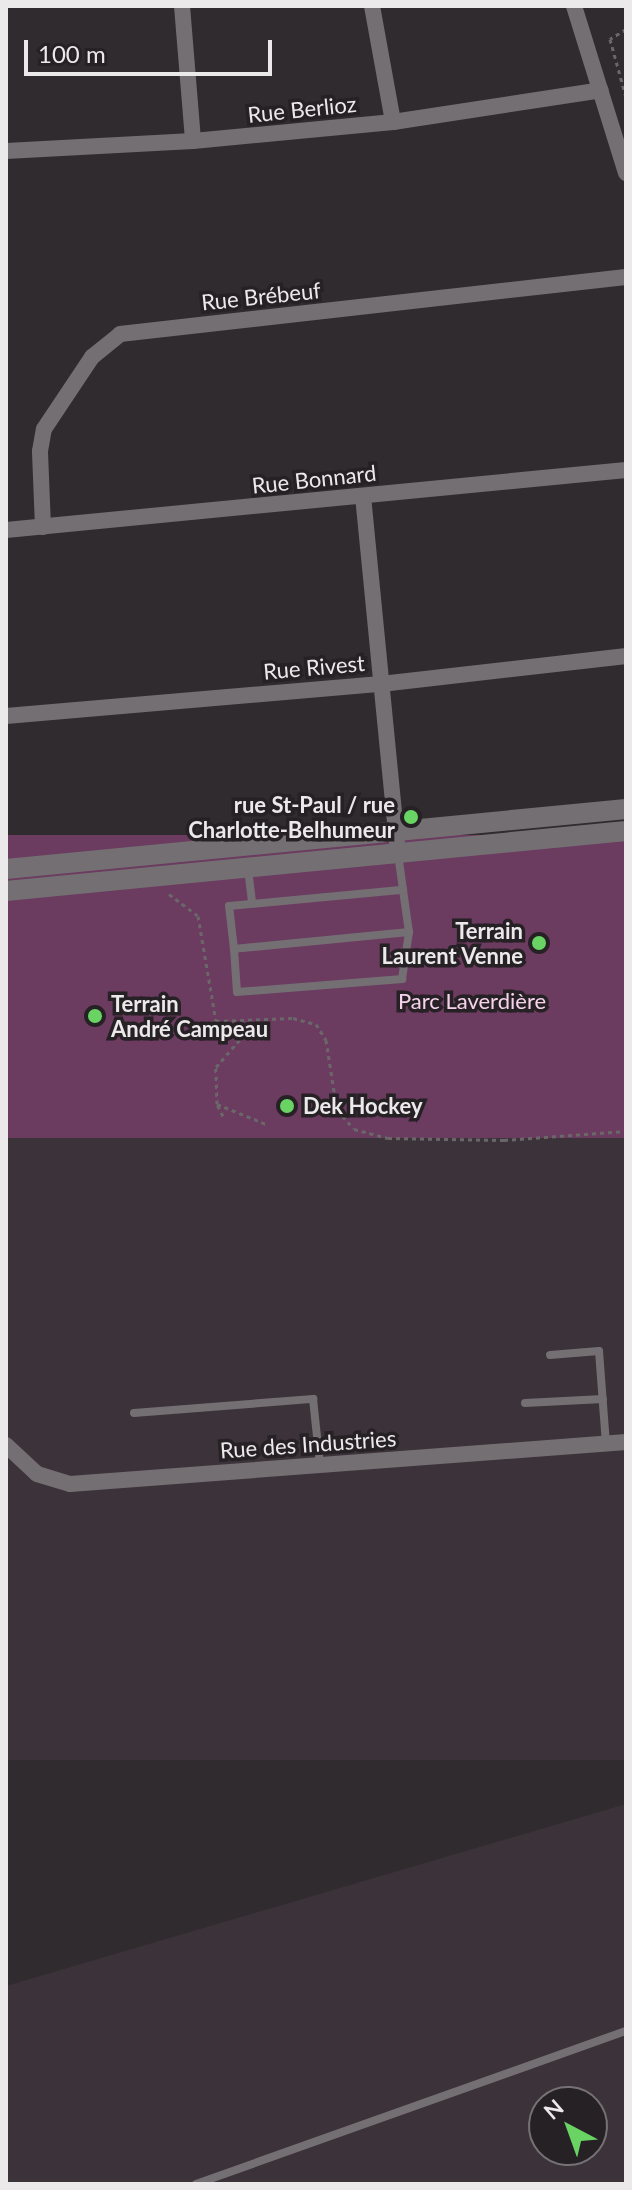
<!DOCTYPE html>
<meta charset="utf-8">
<style>
body{margin:0}
#map{position:relative;width:632px;height:2190px;overflow:hidden;background:#2f2b2e;font-family:Lato,sans-serif}
div>[style]{position:absolute}
[style*='--x']{left:calc(var(--x)*1px);top:calc(var(--y)*1px);width:calc(var(--w)*1px);rotate:calc(var(--a)*1deg)}
.built>*{inset:0;background:#3c3239;transform-origin:0 0}
.green>*{inset:0;background:#6b3b60;transform-origin:0 0}
.path>*{height:3px;margin-top:-1.5px;transform-origin:0;background:repeating-linear-gradient(90deg,#6a6769 0 4px,transparent 0 8px)}
.service>*{height:8px;margin:-4px;padding:0 4px;transform-origin:4px;border-radius:4px;background:#746f73}
.minor>*{height:16px;margin:-8px;padding:0 8px;transform-origin:8px;border-radius:8px;background:#746f73}
.tertiary>*{height:20px;margin:-10px;padding:0 10px;transform-origin:10px;border-radius:10px;background:#746f73}
.dots>*{width:22px;height:22px;translate:-50% -50%;box-sizing:border-box;border:4px solid #262124;border-radius:50%}
span{translate:-50% -50%;white-space:nowrap;text-align:center;line-height:1.15;-webkit-text-stroke:7px #262124;paint-order:stroke}
.street-label{font-size:22px;color:#ece9eb}
.poi-label{font-size:22px;color:#ece9eb;font-weight:700}
.right{translate:-100% -50%;text-align:right}
.left{translate:0 -50%;text-align:left}
.park-label{font-size:22px;color:#f7d2ec}
.frame{position:absolute;inset:0;border:8px solid #ece9eb;pointer-events:none}
.north{position:absolute;left:528px;top:2086px;width:80px;height:80px;box-sizing:border-box;background:#262124;border:2px solid #757174;border-radius:50%;rotate:319deg;font-size:22px;font-weight:700;line-height:32px;text-align:center;color:#ece9eb}
.north::after{content:'';display:block;margin:auto;width:28px;height:36px;background:#69d464;clip-path:polygon(50% 0,100% 100%,50% 72%,0 100%)}
.scale{position:absolute;left:24px;top:40px;width:248px;height:36px;box-sizing:border-box;border:4px solid #ece9eb;border-top:0;padding-left:10px;font-size:24px;line-height:28px;white-space:nowrap;color:#ece9eb;-webkit-text-stroke:6px #262124;paint-order:stroke}
</style>
<div id="map">
<div class="built">
<div style="left:626px;top:1138px;width:622px;height:622px;rotate:90deg"></div>
<div style="clip-path:polygon(evenodd,626px 1804px,626px 2184px,6px 2184px,6px 1986px,626px 1804px,544px 2102px,592px 2102px,592px 2150px,544px 2150px,544px 2102px)"></div>
</div>
<div class="green">
<div style="left:626px;top:835px;width:303px;height:623px;rotate:90deg"></div>
</div>
<div class="path">
<div style="--x:626;--y:29;--w:19;--a:148"></div>
<div style="--x:610;--y:39;--w:60;--a:74.6"></div>
<div style="--x:169;--y:894;--w:36;--a:37"></div>
<div style="--x:198;--y:916;--w:107;--a:80.3"></div>
<div style="--x:216;--y:1021;--w:77;--a:-2.2"></div>
<div style="--x:293;--y:1018;--w:24;--a:15"></div>
<div style="--x:316;--y:1024;--w:19;--a:58"></div>
<div style="--x:326;--y:1040;--w:71;--a:81.1"></div>
<div style="--x:337;--y:1110;--w:25;--a:48"></div>
<div style="--x:354;--y:1129;--w:35;--a:15"></div>
<div style="--x:388;--y:1138;--w:116;--a:1"></div>
<div style="--x:504;--y:1140;--w:122;--a:-4.2"></div>
<div style="--x:217;--y:1104;--w:53;--a:22.2"></div>
<div style="--x:223;--y:1116;--w:13;--a:-117"></div>
<div style="--x:217;--y:1104;--w:37;--a:-92"></div>
<div style="--x:216;--y:1067;--w:37;--a:-49"></div>
<div style="--x:240;--y:1039;--w:16;--a:-94"></div>
</div>
<div class="service">
<div style="--x:398;--y:854;--w:36;--a:82"></div>
<div style="--x:403;--y:890;--w:42;--a:81.9"></div>
<div style="--x:409;--y:932;--w:176;--a:174.5"></div>
<div style="--x:234;--y:949;--w:43;--a:-96.6"></div>
<div style="--x:229;--y:906;--w:175;--a:-5.3"></div>
<div style="--x:248;--y:869;--w:35;--a:83"></div>
<div style="--x:234;--y:949;--w:43;--a:86"></div>
<div style="--x:237;--y:992;--w:166;--a:-4.5"></div>
<div style="--x:402;--y:979;--w:48;--a:-81.5"></div>
<div style="--x:550;--y:1355;--w:49;--a:-4.7"></div>
<div style="--x:599;--y:1351;--w:93;--a:85.7"></div>
<div style="--x:525;--y:1403;--w:78;--a:-2.9"></div>
<div style="--x:134;--y:1413;--w:180;--a:-4.5"></div>
<div style="--x:313;--y:1399;--w:66;--a:83.9"></div>
<div style="--x:196;--y:2184;--w:456;--a:-19.6"></div>
</div>
<div class="minor">
<div style="--x:182;--y:6;--w:135;--a:85.3"></div>
<div style="--x:372;--y:6;--w:118;--a:79.7"></div>
<div style="--x:574;--y:6;--w:175;--a:72.7"></div>
<div style="--x:6;--y:151;--w:187;--a:-3.1"></div>
<div style="--x:193;--y:141;--w:201;--a:-5.4"></div>
<div style="--x:393;--y:122;--w:210;--a:-8.7"></div>
<div style="--x:363;--y:496;--w:359;--a:84.4"></div>
<div style="--x:43;--y:527;--w:76;--a:-92.3"></div>
<div style="--x:40;--y:451;--w:22;--a:-80"></div>
<div style="--x:44;--y:429;--w:87;--a:-56.3"></div>
<div style="--x:92;--y:357;--w:36;--a:-39"></div>
<div style="--x:120;--y:334;--w:509;--a:-6.43"></div>
<div style="--x:6;--y:530;--w:623;--a:-5.53"></div>
<div style="--x:6;--y:716;--w:376;--a:-4.9"></div>
<div style="--x:381;--y:684;--w:247;--a:-6.5"></div>
<div style="--x:6;--y:1445;--w:42;--a:43.1"></div>
<div style="--x:37;--y:1474;--w:34;--a:17"></div>
<div style="--x:70;--y:1484;--w:558;--a:-4.32"></div>
</div>
<div class="tertiary">
<div style="--x:6;--y:869;--w:623;--a:-5.53"></div>
<div style="--x:6;--y:891;--w:623;--a:-5.53"></div>
</div>
<div class="dots">
<div style="left:411px;top:817px;background:#69d464"></div>
<div style="left:539px;top:943px;background:#69d464"></div>
<div style="left:95px;top:1016px;background:#69d464"></div>
<div style="left:287px;top:1106px;background:#69d464"></div>
</div>
<div class="street-label">
<span style="left:302px;top:109px;rotate:-6deg">Rue Berlioz</span>
<span style="left:261px;top:296px;rotate:-6deg">Rue Brébeuf</span>
<span style="left:314px;top:479px;rotate:-6deg">Rue Bonnard</span>
<span style="left:314px;top:667px;rotate:-5deg">Rue Rivest</span>
<span style="left:308px;top:1444px;rotate:-4deg">Rue des Industries</span>
</div>
<div class="poi-label">
<span class="right" style="left:395px;top:817px">rue St-Paul / rue<br>Charlotte-Belhumeur</span>
<span class="right" style="left:523px;top:943px">Terrain<br>Laurent Venne</span>
<span class="left" style="left:111px;top:1016px">Terrain<br>André Campeau</span>
<span class="left" style="left:303px;top:1106px">Dek Hockey</span>
</div>
<div class="park-label">
<span style="left:472px;top:1001px">Parc Laverdière</span>
</div>
<div class="frame"></div>
<div class="north">N</div>
<div class="scale">100 m</div>
</div>
